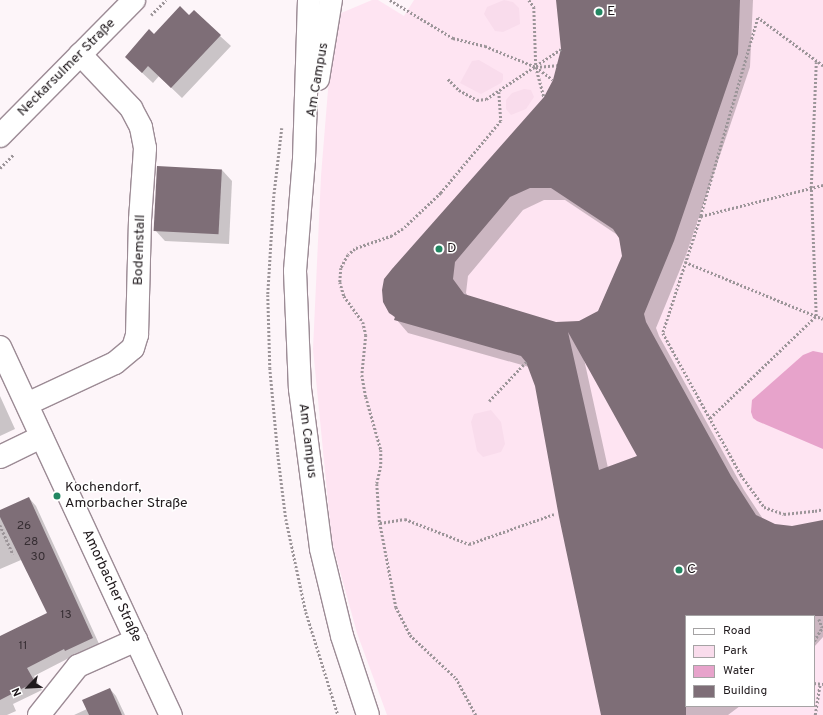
<!DOCTYPE html>
<meta charset="utf-8">
<style>
body{margin:0}
#map{position:relative;width:823px;height:715px;overflow:hidden;background:#fdf5f9;font-family:Overpass,sans-serif}
div>[style]{position:absolute}
[style*='--x']{left:calc(var(--x)*1px);top:calc(var(--y)*1px);width:calc(var(--w)*1px);rotate:calc(var(--a)*1deg)}
.built>*{inset:0;background:#fee4f2}
.green>*{inset:0;background:#f9dcec}
.water>*{inset:0;background:#e7a3cb}
.shadow>*{inset:0;background:#0003}
.building>*{inset:0;background:#7e6e77;transform-origin:0 0}
.path>*{height:2.5px;margin-top:-1.25px;transform-origin:0;background:repeating-linear-gradient(90deg,#9c9599 0 2px,transparent 0 4px)}
.roads{filter:drop-shadow(1px 0 #9c8b95) drop-shadow(-1px 0 #9c8b95) drop-shadow(0 1px #9c8b95) drop-shadow(0 -1px #9c8b95)}
.minor>*{height:22px;margin:-11px;padding:0 11px;transform-origin:11px;border-radius:11px;background:#fff}
.dots>*{width:11px;height:11px;translate:-50% -50%;box-sizing:border-box;border:2px solid #fff;border-radius:50%}
span{translate:-50% -50%;white-space:nowrap;text-align:center;line-height:1.15;-webkit-text-stroke:3px #fff;paint-order:stroke}
.number-label{font-size:12px;color:#372e33}
.number-label span{-webkit-text-stroke-width:0}
.poi-label{font-size:14px;color:#1f191c}
.left{translate:0 -50%;text-align:left}
.street-label{font-size:14px;color:#1f191c}
.legend{position:absolute;left:685px;top:615px;width:130px;height:92px;box-sizing:border-box;background:#fff;border:1px solid #a5a3a4;margin:0;padding:5px 7px;list-style:none;font-size:12px;color:#1f191c}
.legend li{display:flex;align-items:center;gap:8px;height:20px}
.legend b{width:20px;border:1px solid #a5a3a4}
.north{position:absolute;left:8px;top:667px;width:40px;height:40px;-webkit-text-stroke:3px #fff;paint-order:stroke;rotate:246deg;font-size:11px;font-weight:700;line-height:16px;text-align:center;color:#1f191c}
.north::after{content:'';display:block;margin:auto;width:14px;height:18px;background:#1f191c;clip-path:polygon(50% 0,100% 100%,50% 72%,0 100%)}
</style>
<div id="map">
<div class="built">
<div style="clip-path:polygon(evenodd,372px 0,378px 0,404px 16px,414px 0,823px 0,823px 715px,387px 715px,357px 633px,332px 542px,313px 349px,321px 176px,334px 16px,372px 0,686px 616px,814px 616px,814px 706px,686px 706px,686px 616px)"></div>
</div>
<div class="green">
<div style="clip-path:polygon(504px 0,513px 2px,519px 8px,520px 24px,503px 32px,495px 31px,484px 14px,487px 7px)"></div>
<div style="clip-path:polygon(479px 60px,503px 74px,503px 80px,501px 83px,481px 94px,460px 83px,472px 61px)"></div>
<div style="clip-path:polygon(524px 89px,531px 90px,534px 97px,526px 109px,511px 115px,506px 109px,506px 100px,512px 93px)"></div>
<div style="clip-path:polygon(491px 410px,501px 422px,505px 444px,501px 452px,483px 457px,477px 451px,471px 422px,474px 414px)"></div>
</div>
<div class="water">
<div style="clip-path:polygon(813px 351px,823px 353px,823px 449px,757px 421px,753px 418px,751px 412px,752px 400px,803px 355px)"></div>
</div>
<div class="shadow">
<div style="clip-path:polygon(evenodd,557px 0,753px 0,750px 67px,686px 255px,656px 328px,659px 336px,744px 490px,763px 519px,775px 525px,792px 527px,823px 521px,823px 637px,814px 647px,814px 616px,686px 616px,686px 706px,740px 706px,728px 715px,602px 715px,536px 386px,529px 367px,408px 333px,390px 312px,545px 97px,554px 81px,562px 49px,557px 0,544px 200px,565px 200px,619px 236px,623px 256px,598px 312px,579px 322px,556px 323px,468px 296px,466px 293px,468px 276px,523px 210px,544px 200px,557px 0,584px 359px,639px 457px,608px 468px,584px 359px)"></div>
<div style="clip-path:polygon(189px 17px,220px 36px,231px 46px,182px 98px,159px 76px,153px 83px,137px 68px,154px 35px)"></div>
<div style="clip-path:polygon(222px 170px,232px 181px,229px 244px,165px 241px,155px 230px)"></div>
<div style="clip-path:polygon(0 396px,15px 429px,0 436px)"></div>
<div style="clip-path:polygon(29px 498px,36px 506px,100px 646px,73px 658px,71px 657px,34px 676px,42px 690px,13px 704px,16px 711px,7px 715px,0 715px,0 671px,48px 613px,31px 577px,27px 572px,21px 560px,0 569px,0 511px)"></div>
<div style="clip-path:polygon(110px 689px,116px 696px,125px 715px,74px 715px,87px 709px)"></div>
</div>
<div class="building">
<div style="clip-path:polygon(evenodd,556px 0,740px 0,738px 54px,674px 241px,644px 314px,646px 322px,731px 476px,756px 515px,775px 524px,792px 526px,823px 520px,823px 616px,686px 616px,686px 715px,601px 715px,559px 517px,535px 386px,526px 362px,521px 356px,394px 320px,395px 317px,389px 313px,383px 302px,382px 290px,384px 279px,392px 269px,544px 97px,553px 80px,561px 49px,556px 0,530px 188px,551px 188px,613px 229px,619px 238px,622px 256px,598px 311px,579px 321px,556px 322px,464px 294px,453px 279px,455px 262px,510px 197px,530px 188px,556px 0,568px 332px,637px 456px,599px 470px,568px 332px)"></div>
<div style="clip-path:polygon(180px 6px,189px 15px,194px 10px,221px 35px,171px 88px,148px 66px,142px 73px,125px 57px,149px 29px,154px 34px)"></div>
<div style="left:157px;top:166px;width:65px;height:65px;rotate:3deg"></div>
<div style="clip-path:polygon(29px 497px,93px 638px,65px 651px,64px 649px,27px 668px,35px 682px,0 700px,0 636px,47px 613px,0 517px,0 510px)"></div>
<div style="clip-path:polygon(110px 688px,122px 715px,89px 715px,82px 700px)"></div>
</div>
<div class="path">
<div style="--x:390;--y:0;--w:74;--a:31.1"></div>
<div style="--x:453;--y:38;--w:33;--a:14"></div>
<div style="--x:485;--y:46;--w:55;--a:22.4"></div>
<div style="--x:536;--y:67;--w:21;--a:37"></div>
<div style="--x:529;--y:0;--w:9;--a:54"></div>
<div style="--x:534;--y:7;--w:60;--a:88.1"></div>
<div style="--x:536;--y:67;--w:31;--a:75"></div>
<div style="--x:151;--y:15;--w:21;--a:-45"></div>
<div style="--x:823;--y:66;--w:81;--a:-143.6"></div>
<div style="--x:758;--y:18;--w:206;--a:106.1"></div>
<div style="--x:701;--y:216;--w:123;--a:108"></div>
<div style="--x:663;--y:333;--w:162;--a:61.2"></div>
<div style="--x:741;--y:475;--w:39;--a:54"></div>
<div style="--x:764;--y:507;--w:21;--a:19"></div>
<div style="--x:784;--y:514;--w:31;--a:-6"></div>
<div style="--x:815;--y:511;--w:8;--a:-14"></div>
<div style="--x:536;--y:67;--w:21;--a:-5"></div>
<div style="--x:448;--y:79;--w:16;--a:45"></div>
<div style="--x:459;--y:90;--w:21;--a:29"></div>
<div style="--x:477;--y:100;--w:9;--a:-6"></div>
<div style="--x:486;--y:99;--w:90;--a:-33.7"></div>
<div style="--x:499;--y:92;--w:29;--a:86"></div>
<div style="--x:501;--y:121;--w:94;--a:129.8"></div>
<div style="--x:441;--y:193;--w:52;--a:136.5"></div>
<div style="--x:403;--y:229;--w:13;--a:148"></div>
<div style="--x:392;--y:236;--w:39;--a:161"></div>
<div style="--x:355;--y:249;--w:9;--a:139"></div>
<div style="--x:348;--y:255;--w:15;--a:118"></div>
<div style="--x:341;--y:268;--w:14;--a:94"></div>
<div style="--x:340;--y:282;--w:15;--a:74"></div>
<div style="--x:344;--y:296;--w:32;--a:54"></div>
<div style="--x:363;--y:322;--w:13;--a:77"></div>
<div style="--x:366;--y:335;--w:40;--a:95.7"></div>
<div style="--x:362;--y:375;--w:22;--a:80"></div>
<div style="--x:366;--y:397;--w:55;--a:74.2"></div>
<div style="--x:381;--y:450;--w:16;--a:90"></div>
<div style="--x:381;--y:466;--w:18;--a:103"></div>
<div style="--x:377;--y:484;--w:39;--a:86"></div>
<div style="--x:380;--y:523;--w:25;--a:-9"></div>
<div style="--x:405;--y:519;--w:69;--a:21.3"></div>
<div style="--x:469;--y:544;--w:90;--a:-19.4"></div>
<div style="--x:282;--y:128;--w:68;--a:96.7"></div>
<div style="--x:274;--y:196;--w:99;--a:93.5"></div>
<div style="--x:268;--y:295;--w:73;--a:88.4"></div>
<div style="--x:270;--y:368;--w:87;--a:84.7"></div>
<div style="--x:278;--y:455;--w:64;--a:82.9"></div>
<div style="--x:286;--y:519;--w:95;--a:77.9"></div>
<div style="--x:306;--y:612;--w:108;--a:72.7"></div>
<div style="--x:0;--y:168;--w:20;--a:-45"></div>
<div style="--x:701;--y:216;--w:126;--a:-14.3"></div>
<div style="--x:685;--y:262;--w:149;--a:22.4"></div>
<div style="--x:489;--y:401;--w:54;--a:-46.5"></div>
<div style="--x:710;--y:418;--w:147;--a:-43.9"></div>
<div style="--x:816;--y:316;--w:128;--a:-92.2"></div>
<div style="--x:811;--y:188;--w:126;--a:-87.7"></div>
<div style="--x:380;--y:523;--w:86;--a:79.2"></div>
<div style="--x:396;--y:607;--w:31;--a:63"></div>
<div style="--x:410;--y:635;--w:63;--a:43.1"></div>
<div style="--x:456;--y:678;--w:42;--a:61.6"></div>
<div style="--x:0;--y:525;--w:32;--a:66"></div>
<div style="--x:819;--y:619;--w:9;--a:69"></div>
<div style="--x:814;--y:641;--w:17;--a:-59"></div>
<div style="--x:814;--y:683;--w:9;--a:6"></div>
<div style="--x:815;--y:715;--w:30;--a:-81"></div>
</div>
<div class="roads">
<div class="minor">
<div style="--x:309;--y:0;--w:159;--a:91.8"></div>
<div style="--x:304;--y:159;--w:112;--a:94.6"></div>
<div style="--x:295;--y:271;--w:118;--a:87.6"></div>
<div style="--x:300;--y:389;--w:161;--a:82.5"></div>
<div style="--x:321;--y:549;--w:89;--a:76.4"></div>
<div style="--x:342;--y:636;--w:83;--a:71.8"></div>
<div style="--x:318;--y:79;--w:80;--a:-80.7"></div>
<div style="--x:0;--y:136;--w:191;--a:-45.4"></div>
<div style="--x:0;--y:347;--w:406;--a:65.1"></div>
<div style="--x:27;--y:404;--w:97;--a:-25"></div>
<div style="--x:115;--y:363;--w:23;--a:-40"></div>
<div style="--x:133;--y:348;--w:14;--a:-73"></div>
<div style="--x:137;--y:335;--w:115;--a:-88.5"></div>
<div style="--x:140;--y:220;--w:72;--a:-86"></div>
<div style="--x:145;--y:148;--w:21;--a:-101"></div>
<div style="--x:141;--y:127;--w:21;--a:-118"></div>
<div style="--x:131;--y:108;--w:74;--a:-133.4"></div>
<div style="--x:0;--y:457;--w:46;--a:-26"></div>
<div style="--x:39;--y:715;--w:63;--a:-51.5"></div>
<div style="--x:78;--y:666;--w:64;--a:-24.1"></div>
</div>
</div>
<div class="dots">
<div style="left:599px;top:12px;background:#228762"></div>
<div style="left:439px;top:249px;background:#228762"></div>
<div style="left:57px;top:496px;background:#228762"></div>
<div style="left:679px;top:570px;background:#228762"></div>
</div>
<div class="number-label">
<span style="left:24px;top:527px">26</span>
<span style="left:31px;top:543px">28</span>
<span style="left:38px;top:558px">30</span>
<span style="left:66px;top:616px">13</span>
<span style="left:23px;top:647px">11</span>
</div>
<div class="poi-label">
<span class="left" style="left:607px;top:12px">E</span>
<span class="left" style="left:447px;top:249px">D</span>
<span class="left" style="left:65px;top:496px">Kochendorf,<br>Amorbacher Straße</span>
<span class="left" style="left:687px;top:570px">C</span>
</div>
<div class="street-label">
<span style="left:67px;top:68px;rotate:-45deg">Neckarsulmer Straße</span>
<span style="left:318px;top:80px;rotate:-80deg">Am Campus</span>
<span style="left:140px;top:250px;rotate:-88deg">Bodemstall</span>
<span style="left:307px;top:441px;rotate:83deg">Am Campus</span>
<span style="left:111px;top:586px;rotate:65deg">Amorbacher Straße</span>
</div>
<ul class="legend">
<li><b style="height:5px;background:#fff"></b>Road</li>
<li><b style="height:11px;background:#f9dcec"></b>Park</li>
<li><b style="height:11px;background:#e7a3cb"></b>Water</li>
<li><b style="height:11px;background:#7e6e77"></b>Building</li>
</ul>
<div class="north">N</div>
</div>
